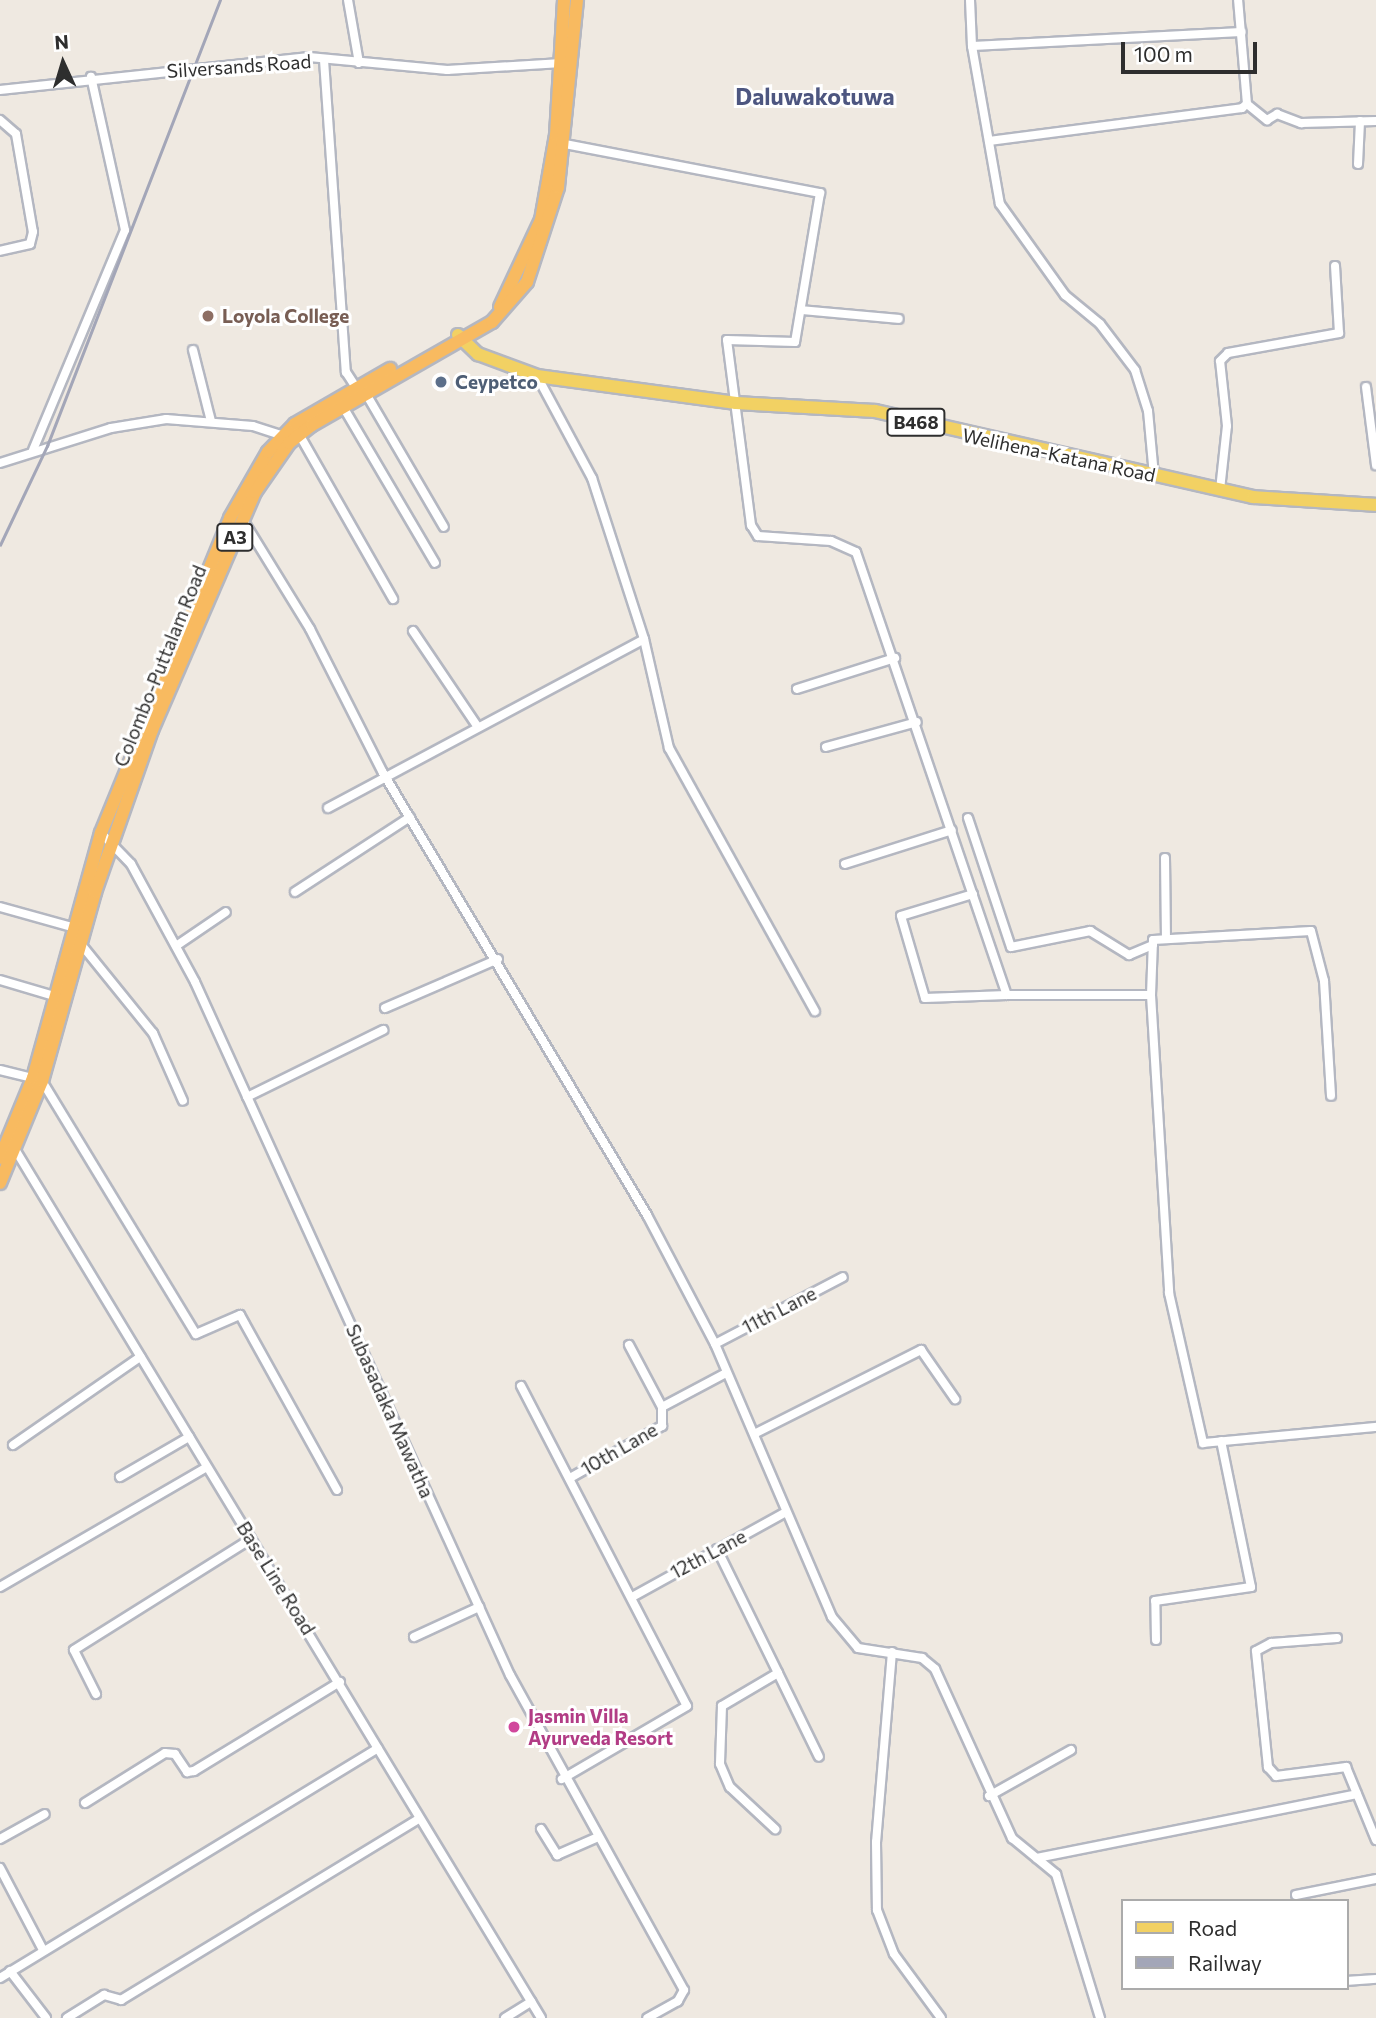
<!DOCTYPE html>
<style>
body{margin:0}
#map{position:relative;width:1376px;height:2018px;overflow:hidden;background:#efe9e1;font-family:Commissioner,sans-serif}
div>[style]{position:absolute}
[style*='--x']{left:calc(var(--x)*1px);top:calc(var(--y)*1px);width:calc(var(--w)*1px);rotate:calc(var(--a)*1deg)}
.roads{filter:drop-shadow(2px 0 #b4b7c1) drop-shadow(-2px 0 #b4b7c1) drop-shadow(0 2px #b4b7c1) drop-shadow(0 -2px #b4b7c1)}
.minor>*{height:8px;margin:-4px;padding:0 4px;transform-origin:4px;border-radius:4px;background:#fff}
.primary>*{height:12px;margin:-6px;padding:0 6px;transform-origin:6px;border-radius:6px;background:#f2d163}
.trunk>*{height:12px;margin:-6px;padding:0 6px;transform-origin:6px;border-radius:6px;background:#f8ba60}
.rail>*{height:2.5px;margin:-1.25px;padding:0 1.25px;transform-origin:1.25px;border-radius:1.25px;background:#a3a6b8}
.dots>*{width:19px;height:19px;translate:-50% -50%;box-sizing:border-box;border:4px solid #fff;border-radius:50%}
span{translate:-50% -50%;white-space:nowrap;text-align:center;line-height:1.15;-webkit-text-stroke:6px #fff;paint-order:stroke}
.shield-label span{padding:2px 5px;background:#fff;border:2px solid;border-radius:5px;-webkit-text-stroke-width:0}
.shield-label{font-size:18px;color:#2e2e2e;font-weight:700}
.street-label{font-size:19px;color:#2e2e2e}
.education-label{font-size:19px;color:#785e54;font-weight:700}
.left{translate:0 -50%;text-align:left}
.service-label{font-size:19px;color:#4e5e75;font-weight:700}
.hotel-label{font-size:19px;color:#b23c85;font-weight:700}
.quarter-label{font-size:23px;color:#4d5680;font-weight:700}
.legend{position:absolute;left:1121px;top:1899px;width:228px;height:91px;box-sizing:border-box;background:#fff;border:2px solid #ababab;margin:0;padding:9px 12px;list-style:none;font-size:21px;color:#2e2e2e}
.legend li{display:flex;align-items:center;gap:14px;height:35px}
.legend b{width:35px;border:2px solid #ababab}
.north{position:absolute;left:28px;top:28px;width:70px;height:70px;-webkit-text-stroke:5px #fff;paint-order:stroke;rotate:356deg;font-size:19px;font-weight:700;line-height:28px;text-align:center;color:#2e2e2e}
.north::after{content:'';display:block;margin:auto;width:24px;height:32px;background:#2e2e2e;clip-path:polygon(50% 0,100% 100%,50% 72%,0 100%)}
.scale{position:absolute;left:1121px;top:42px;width:136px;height:32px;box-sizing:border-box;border:4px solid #2e2e2e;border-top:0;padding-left:9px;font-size:21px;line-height:24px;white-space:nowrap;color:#2e2e2e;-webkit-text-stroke:5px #fff;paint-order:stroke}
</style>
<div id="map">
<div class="roads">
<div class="minor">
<div style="--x:348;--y:0;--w:64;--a:80.1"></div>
<div style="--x:970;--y:0;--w:46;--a:87.5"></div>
<div style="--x:972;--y:46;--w:160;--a:80"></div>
<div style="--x:1000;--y:204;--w:112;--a:54.5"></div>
<div style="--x:1065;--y:295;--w:45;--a:39.6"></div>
<div style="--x:1100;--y:324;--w:58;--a:52.7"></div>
<div style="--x:1135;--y:370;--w:43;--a:72.4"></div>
<div style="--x:1148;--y:411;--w:65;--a:84.7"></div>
<div style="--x:972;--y:46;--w:270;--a:-3"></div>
<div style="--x:324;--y:60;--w:313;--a:86"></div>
<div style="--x:346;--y:372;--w:17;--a:57"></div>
<div style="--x:0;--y:90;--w:311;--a:-6.1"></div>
<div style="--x:309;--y:57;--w:139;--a:5.4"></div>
<div style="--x:447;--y:70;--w:115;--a:-3.5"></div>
<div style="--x:1247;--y:104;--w:26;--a:39"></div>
<div style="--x:1267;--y:120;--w:12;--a:-31"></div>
<div style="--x:1277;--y:114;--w:26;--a:21"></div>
<div style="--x:1301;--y:123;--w:75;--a:-1.5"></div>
<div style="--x:0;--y:120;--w:21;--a:41"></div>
<div style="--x:16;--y:134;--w:99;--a:80.2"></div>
<div style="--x:33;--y:232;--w:12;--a:104"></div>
<div style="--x:30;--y:244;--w:31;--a:167"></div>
<div style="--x:989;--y:141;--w:255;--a:-7.4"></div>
<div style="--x:1242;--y:108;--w:6;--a:-39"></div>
<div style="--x:1247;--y:104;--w:104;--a:-94.9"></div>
<div style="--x:565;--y:144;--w:260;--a:10.9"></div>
<div style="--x:820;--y:193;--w:151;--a:99.5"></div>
<div style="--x:795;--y:342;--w:68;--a:-178.3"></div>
<div style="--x:727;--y:340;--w:187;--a:82.6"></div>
<div style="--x:751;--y:525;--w:13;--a:58"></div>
<div style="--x:758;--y:536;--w:73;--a:3.9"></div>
<div style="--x:831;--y:541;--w:27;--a:24"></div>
<div style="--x:856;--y:552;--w:468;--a:71.2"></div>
<div style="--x:1007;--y:995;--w:144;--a:0"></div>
<div style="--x:1151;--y:995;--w:299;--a:86.5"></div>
<div style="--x:1169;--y:1293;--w:154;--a:77.2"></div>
<div style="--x:1203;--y:1443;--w:174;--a:-5.3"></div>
<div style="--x:1358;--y:164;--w:43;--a:-87.3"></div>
<div style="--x:801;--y:310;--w:98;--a:5.2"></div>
<div style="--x:193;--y:350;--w:73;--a:75.8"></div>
<div style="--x:537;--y:376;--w:116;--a:61.7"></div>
<div style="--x:592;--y:478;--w:169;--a:72.1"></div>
<div style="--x:644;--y:639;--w:112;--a:77.1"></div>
<div style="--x:669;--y:748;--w:301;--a:61"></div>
<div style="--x:1366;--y:387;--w:79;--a:82.7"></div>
<div style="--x:365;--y:392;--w:156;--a:59.7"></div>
<div style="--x:342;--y:405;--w:183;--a:59.5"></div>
<div style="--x:299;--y:434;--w:190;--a:60.3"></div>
<div style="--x:33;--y:450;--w:238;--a:-67.3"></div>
<div style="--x:125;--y:230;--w:157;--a:-102.5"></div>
<div style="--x:0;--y:463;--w:116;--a:-17.5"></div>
<div style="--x:111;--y:428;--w:56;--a:-9.3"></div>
<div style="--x:166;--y:419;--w:87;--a:4.6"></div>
<div style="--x:253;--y:426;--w:32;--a:18"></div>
<div style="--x:1220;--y:490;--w:64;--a:-83.8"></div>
<div style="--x:1227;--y:426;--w:65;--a:-96.1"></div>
<div style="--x:1220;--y:361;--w:11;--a:-45"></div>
<div style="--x:1228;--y:353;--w:113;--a:-10.2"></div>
<div style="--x:1339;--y:333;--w:67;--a:-93.4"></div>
<div style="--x:243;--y:520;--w:128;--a:58.4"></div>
<div style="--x:310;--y:629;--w:161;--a:63.1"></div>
<div style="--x:383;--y:773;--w:515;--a:59.15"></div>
<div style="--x:647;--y:1215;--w:146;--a:62.2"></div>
<div style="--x:715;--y:1344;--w:297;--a:66.8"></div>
<div style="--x:832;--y:1617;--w:40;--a:50"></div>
<div style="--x:858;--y:1648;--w:65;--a:8.9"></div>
<div style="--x:922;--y:1658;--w:17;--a:40"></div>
<div style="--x:935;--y:1669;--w:186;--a:65.5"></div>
<div style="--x:1012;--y:1838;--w:57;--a:39.3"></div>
<div style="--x:1056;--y:1874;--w:151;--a:73"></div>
<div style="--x:413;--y:631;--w:115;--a:56"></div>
<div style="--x:797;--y:689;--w:103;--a:-17.6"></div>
<div style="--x:826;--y:747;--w:94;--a:-15.4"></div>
<div style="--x:328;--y:808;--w:358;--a:-28.1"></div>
<div style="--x:968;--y:818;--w:136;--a:71.6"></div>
<div style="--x:1011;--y:947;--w:81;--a:-11.4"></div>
<div style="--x:1090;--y:931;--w:46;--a:31.6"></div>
<div style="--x:1129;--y:955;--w:26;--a:-23"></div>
<div style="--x:101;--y:833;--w:43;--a:45.9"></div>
<div style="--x:131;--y:864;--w:134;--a:61.5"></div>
<div style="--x:195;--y:982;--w:761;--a:65.56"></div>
<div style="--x:510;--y:1675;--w:360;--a:61.1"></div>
<div style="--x:684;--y:1990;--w:13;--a:119"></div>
<div style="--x:678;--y:2001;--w:35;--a:151"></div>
<div style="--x:1165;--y:858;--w:81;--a:89.3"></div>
<div style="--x:845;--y:864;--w:112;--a:-17.6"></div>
<div style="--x:295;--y:892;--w:137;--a:-33.1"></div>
<div style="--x:973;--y:894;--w:75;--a:163"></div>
<div style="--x:901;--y:916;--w:85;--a:73.7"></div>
<div style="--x:925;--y:998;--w:82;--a:-2.1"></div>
<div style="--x:0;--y:907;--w:75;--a:15.5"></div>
<div style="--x:80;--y:943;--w:116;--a:51"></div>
<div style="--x:153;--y:1033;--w:74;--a:66.2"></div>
<div style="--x:176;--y:946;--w:60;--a:-34.2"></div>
<div style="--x:0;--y:980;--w:56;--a:16.5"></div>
<div style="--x:1151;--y:995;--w:55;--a:-87.9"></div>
<div style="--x:1153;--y:940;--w:158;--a:-3.3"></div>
<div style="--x:1311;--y:931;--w:52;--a:75.4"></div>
<div style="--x:1324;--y:981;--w:115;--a:86.5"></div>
<div style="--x:385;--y:1008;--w:123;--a:-23.4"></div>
<div style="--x:0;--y:1070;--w:34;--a:14"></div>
<div style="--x:42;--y:1081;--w:296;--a:58.7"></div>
<div style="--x:196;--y:1334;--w:48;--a:-23.4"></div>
<div style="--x:240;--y:1315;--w:200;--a:61"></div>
<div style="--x:247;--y:1097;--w:152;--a:-26.2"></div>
<div style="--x:13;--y:1146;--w:1019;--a:58.8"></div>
<div style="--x:715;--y:1344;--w:144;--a:-27.6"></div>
<div style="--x:629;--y:1345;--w:70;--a:62"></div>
<div style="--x:521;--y:1386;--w:360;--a:62.6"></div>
<div style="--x:687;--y:1706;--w:145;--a:149.7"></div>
<div style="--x:756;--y:1433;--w:185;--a:-26.7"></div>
<div style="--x:921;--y:1350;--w:60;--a:55.2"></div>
<div style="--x:13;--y:1445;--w:155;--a:-34.7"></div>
<div style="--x:120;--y:1477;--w:80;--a:-30.1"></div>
<div style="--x:570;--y:1478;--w:106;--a:-29.5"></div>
<div style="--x:662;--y:1426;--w:19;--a:-90"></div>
<div style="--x:662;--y:1407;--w:72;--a:-28"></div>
<div style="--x:717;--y:1549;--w:138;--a:63.8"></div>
<div style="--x:778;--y:1673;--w:65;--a:149.5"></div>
<div style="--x:722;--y:1706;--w:58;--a:92"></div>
<div style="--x:720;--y:1764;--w:25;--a:67"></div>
<div style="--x:730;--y:1787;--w:62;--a:43"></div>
<div style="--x:0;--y:1587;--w:239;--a:-30.1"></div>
<div style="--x:632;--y:1597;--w:174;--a:-28.9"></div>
<div style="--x:414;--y:1637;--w:72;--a:-24.8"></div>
<div style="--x:1337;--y:1638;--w:66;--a:175.7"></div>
<div style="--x:1271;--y:1643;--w:17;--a:152"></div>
<div style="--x:1256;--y:1651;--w:117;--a:84.1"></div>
<div style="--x:1268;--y:1767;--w:12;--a:48"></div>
<div style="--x:1276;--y:1776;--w:71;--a:-7.3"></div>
<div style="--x:1346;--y:1767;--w:79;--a:67.7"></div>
<div style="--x:1156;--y:1640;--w:39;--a:-91"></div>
<div style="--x:1155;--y:1601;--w:97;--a:-8.3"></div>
<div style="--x:1251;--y:1587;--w:149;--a:-101.6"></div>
<div style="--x:892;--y:1652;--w:191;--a:94.8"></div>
<div style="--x:876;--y:1842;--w:68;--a:89.2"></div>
<div style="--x:877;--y:1910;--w:47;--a:68.9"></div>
<div style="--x:894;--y:1954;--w:79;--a:53.7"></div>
<div style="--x:778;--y:1673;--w:93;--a:64"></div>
<div style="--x:96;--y:1694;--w:49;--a:-116.6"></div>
<div style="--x:74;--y:1650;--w:209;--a:-32.1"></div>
<div style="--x:989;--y:1796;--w:94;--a:-29.3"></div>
<div style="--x:85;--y:1803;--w:94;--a:-32"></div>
<div style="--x:165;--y:1753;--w:10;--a:6"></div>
<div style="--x:175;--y:1754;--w:22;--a:56"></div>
<div style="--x:187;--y:1772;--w:7;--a:-8"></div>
<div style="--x:194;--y:1771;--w:171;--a:-31.4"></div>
<div style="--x:541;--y:1829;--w:31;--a:58"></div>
<div style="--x:557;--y:1855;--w:43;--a:-23.6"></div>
<div style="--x:0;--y:1839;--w:51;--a:-29.1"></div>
<div style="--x:1037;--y:1858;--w:326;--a:-11.3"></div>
<div style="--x:0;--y:1868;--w:93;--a:62.3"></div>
<div style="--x:1296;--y:1895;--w:82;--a:-11.3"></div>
<div style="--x:10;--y:1971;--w:59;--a:52.5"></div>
<div style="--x:0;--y:1978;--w:442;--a:-31.3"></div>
<div style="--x:1346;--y:1981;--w:30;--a:-4"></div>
<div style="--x:67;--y:2018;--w:44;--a:-31.9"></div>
<div style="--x:104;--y:1995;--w:18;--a:16"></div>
<div style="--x:121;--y:2000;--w:349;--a:-31.3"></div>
<div style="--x:505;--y:2018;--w:31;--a:-32"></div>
</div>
<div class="primary">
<div style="--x:458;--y:335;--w:28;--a:44"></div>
<div style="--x:478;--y:354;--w:63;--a:20.4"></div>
<div style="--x:537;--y:376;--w:201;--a:7.7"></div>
<div style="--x:736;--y:403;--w:139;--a:3.3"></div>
<div style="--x:875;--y:411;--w:388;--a:12.8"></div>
<div style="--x:1253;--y:497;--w:123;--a:3.7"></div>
</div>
<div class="trunk">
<div style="--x:500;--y:307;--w:96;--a:-64.8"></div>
<div style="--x:541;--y:220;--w:86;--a:-80"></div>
<div style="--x:556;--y:135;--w:135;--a:-86.6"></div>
<div style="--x:0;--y:1158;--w:87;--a:-67.6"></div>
<div style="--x:33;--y:1078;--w:254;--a:-74.5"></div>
<div style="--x:101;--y:833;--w:340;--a:-67.7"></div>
<div style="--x:230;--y:518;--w:76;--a:-60.1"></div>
<div style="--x:268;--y:452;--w:39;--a:-46"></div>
<div style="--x:295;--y:424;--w:110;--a:-30.1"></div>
<div style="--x:0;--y:1183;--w:110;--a:-67.6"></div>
<div style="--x:42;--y:1081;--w:196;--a:-74.3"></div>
<div style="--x:95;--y:892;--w:172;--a:-70.6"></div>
<div style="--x:152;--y:730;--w:259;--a:-66.6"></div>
<div style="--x:255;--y:492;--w:60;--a:-55.2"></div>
<div style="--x:289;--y:443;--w:29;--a:-38"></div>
<div style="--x:312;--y:425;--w:207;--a:-29.8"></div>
<div style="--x:492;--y:322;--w:53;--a:-48.8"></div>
<div style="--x:527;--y:282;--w:100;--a:-71.9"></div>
<div style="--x:558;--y:187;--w:188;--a:-84.2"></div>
</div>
</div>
<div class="rail">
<div style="--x:0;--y:545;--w:110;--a:-64.6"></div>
<div style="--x:47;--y:446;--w:478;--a:-68.8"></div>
</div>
<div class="dots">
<div style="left:208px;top:316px;background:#8d6e63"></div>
<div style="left:441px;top:382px;background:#5c6f8a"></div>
<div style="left:514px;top:1727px;background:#d1479c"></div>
</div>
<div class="shield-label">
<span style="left:916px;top:422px">B468</span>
<span style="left:235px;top:537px">A3</span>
</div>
<div class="street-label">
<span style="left:239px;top:66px;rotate:-4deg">Silversands Road</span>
<span style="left:1059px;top:455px;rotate:12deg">Welihena-Katana Road</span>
<span style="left:160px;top:666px;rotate:-68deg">Colombo-Puttalam Road</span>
<span style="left:779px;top:1310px;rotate:-27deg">11th Lane</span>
<span style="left:390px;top:1411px;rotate:66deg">Subasadaka Mawatha</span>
<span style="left:619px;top:1449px;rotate:-30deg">10th Lane</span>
<span style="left:708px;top:1554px;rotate:-28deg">12th Lane</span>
<span style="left:276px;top:1578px;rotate:58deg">Base Line Road</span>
</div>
<div class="education-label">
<span class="left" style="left:222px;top:316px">Loyola College</span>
</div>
<div class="service-label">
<span class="left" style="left:455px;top:382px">Ceypetco</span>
</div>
<div class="hotel-label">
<span class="left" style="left:528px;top:1727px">Jasmin Villa<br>Ayurveda Resort</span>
</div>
<div class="quarter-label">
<span style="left:815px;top:96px">Daluwakotuwa</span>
</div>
<ul class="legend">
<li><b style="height:9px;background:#f2d163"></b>Road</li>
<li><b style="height:9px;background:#a3a6b8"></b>Railway</li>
</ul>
<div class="north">N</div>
<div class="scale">100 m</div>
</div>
